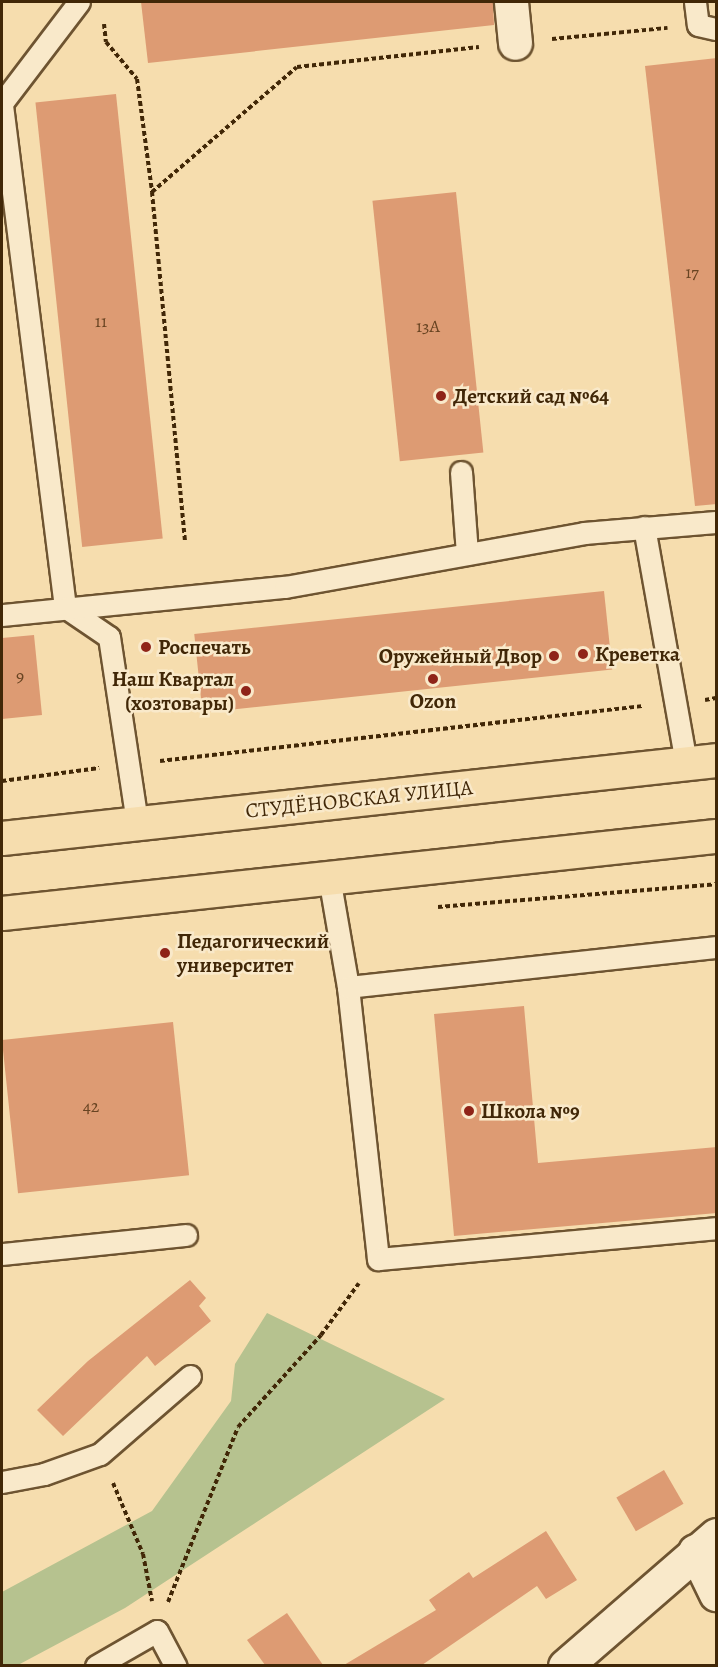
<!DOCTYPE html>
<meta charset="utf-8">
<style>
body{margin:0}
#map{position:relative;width:718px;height:1667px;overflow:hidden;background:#f6ddae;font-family:Alegreya,serif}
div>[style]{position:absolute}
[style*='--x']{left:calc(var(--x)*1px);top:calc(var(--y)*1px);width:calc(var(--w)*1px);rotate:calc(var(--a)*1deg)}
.green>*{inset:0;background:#b6c28f}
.building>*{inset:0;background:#dd9b73;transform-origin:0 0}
.path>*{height:4px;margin-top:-2px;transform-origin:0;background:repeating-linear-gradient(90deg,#412707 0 4.5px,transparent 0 7.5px)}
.roads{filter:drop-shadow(2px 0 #6e5431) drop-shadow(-2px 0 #6e5431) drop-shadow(0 2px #6e5431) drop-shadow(0 -2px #6e5431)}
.service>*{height:21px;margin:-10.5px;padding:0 10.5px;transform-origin:10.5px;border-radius:10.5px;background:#f9e9ca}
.minor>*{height:33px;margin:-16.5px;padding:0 16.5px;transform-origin:16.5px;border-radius:16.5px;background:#f9e9ca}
.primary>*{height:33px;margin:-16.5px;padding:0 16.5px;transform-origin:16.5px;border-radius:16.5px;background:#f6ddae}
.dots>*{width:16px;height:16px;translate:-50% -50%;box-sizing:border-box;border:3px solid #f9e9ca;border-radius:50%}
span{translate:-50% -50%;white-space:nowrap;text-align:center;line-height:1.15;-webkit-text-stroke:5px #f9e9ca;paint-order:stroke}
.number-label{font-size:18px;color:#684422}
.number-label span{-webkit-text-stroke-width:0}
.poi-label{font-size:21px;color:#412707;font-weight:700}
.left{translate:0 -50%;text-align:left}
.right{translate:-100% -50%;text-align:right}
.street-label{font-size:21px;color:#412707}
.frame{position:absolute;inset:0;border:3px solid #412707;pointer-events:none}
</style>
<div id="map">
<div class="green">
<div style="clip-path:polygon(267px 1313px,445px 1399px,125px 1608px,18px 1665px,2px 1665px,2px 1592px,152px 1511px,231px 1401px,235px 1364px)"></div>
</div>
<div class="building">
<div style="clip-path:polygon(141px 2px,493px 2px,494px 25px,148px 63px)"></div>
<div style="clip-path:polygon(717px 58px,717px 504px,695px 506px,645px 66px)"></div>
<div style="left:116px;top:94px;width:447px;height:81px;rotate:84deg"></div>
<div style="left:456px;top:192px;width:262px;height:84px;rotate:84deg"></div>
<div style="left:604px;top:591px;width:79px;height:412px;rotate:84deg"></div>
<div style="clip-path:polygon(34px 635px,42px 715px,2px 719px,2px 638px)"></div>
<div style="clip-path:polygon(524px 1006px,538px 1163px,717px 1147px,717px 1213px,454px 1236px,434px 1014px)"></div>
<div style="left:173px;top:1022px;width:154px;height:172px;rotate:84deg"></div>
<div style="clip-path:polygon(190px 1280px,206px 1298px,199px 1306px,211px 1321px,155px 1366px,147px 1356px,63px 1436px,37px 1410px,88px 1361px)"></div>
<div style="left:664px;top:1470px;width:39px;height:55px;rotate:60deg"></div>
<div style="clip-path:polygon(546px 1531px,577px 1580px,546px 1599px,537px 1586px,422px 1665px,344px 1665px,436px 1610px,429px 1600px,469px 1572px,473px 1578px)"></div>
<div style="clip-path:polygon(287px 1613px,323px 1665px,265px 1665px,247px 1640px)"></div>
</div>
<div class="path">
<div style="--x:104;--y:24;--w:18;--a:84"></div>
<div style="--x:106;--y:42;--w:48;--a:50"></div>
<div style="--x:137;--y:79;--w:114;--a:82.4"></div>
<div style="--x:152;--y:192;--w:350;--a:84.6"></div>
<div style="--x:552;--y:39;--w:116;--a:-5.5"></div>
<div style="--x:152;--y:192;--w:191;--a:-40.8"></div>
<div style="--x:297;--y:67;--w:183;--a:-6.3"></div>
<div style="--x:705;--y:700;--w:11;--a:-10"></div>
<div style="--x:160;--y:761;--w:487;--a:-6.5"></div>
<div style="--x:2;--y:781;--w:98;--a:-7.6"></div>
<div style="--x:438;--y:907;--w:279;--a:-4.7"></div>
<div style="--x:113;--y:1483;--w:77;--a:67.1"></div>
<div style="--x:143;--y:1554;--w:48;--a:79.2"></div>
<div style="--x:168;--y:1602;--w:188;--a:-68.2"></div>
<div style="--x:238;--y:1427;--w:124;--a:-47.9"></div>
<div style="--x:321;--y:1335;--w:64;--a:-53.8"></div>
</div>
<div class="roads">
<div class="service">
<div style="--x:695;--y:2;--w:23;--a:83"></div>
<div style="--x:698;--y:25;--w:18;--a:13"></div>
<div style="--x:2;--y:103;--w:127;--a:-52.7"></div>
<div style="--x:2;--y:105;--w:506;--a:82.85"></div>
<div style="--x:65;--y:607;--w:53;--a:34.3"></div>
<div style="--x:109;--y:637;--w:188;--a:81.4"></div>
<div style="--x:461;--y:472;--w:82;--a:85.8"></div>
<div style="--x:644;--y:527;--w:240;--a:79.9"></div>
<div style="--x:2;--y:615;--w:284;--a:-5.7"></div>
<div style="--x:285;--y:587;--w:304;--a:-10.2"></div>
<div style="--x:584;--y:533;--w:132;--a:-4.8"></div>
<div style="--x:329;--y:877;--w:112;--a:80.2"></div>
<div style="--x:348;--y:987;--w:274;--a:83.7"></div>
<div style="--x:378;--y:1259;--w:339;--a:-5.2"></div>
<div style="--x:348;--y:987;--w:370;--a:-6.2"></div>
<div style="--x:2;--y:1254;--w:185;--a:-5.9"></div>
<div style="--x:2;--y:1482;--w:43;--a:-10.8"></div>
<div style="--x:44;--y:1474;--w:59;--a:-19.7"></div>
<div style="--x:100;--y:1454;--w:119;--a:-40.9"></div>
<div style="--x:96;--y:1666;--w:70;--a:-29.8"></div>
<div style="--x:157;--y:1631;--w:40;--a:62"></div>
</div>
<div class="minor">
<div style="--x:511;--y:2;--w:41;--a:84.4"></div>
<div style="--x:695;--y:1551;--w:48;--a:64"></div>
<div style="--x:565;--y:1666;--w:200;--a:-40.9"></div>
</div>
<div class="primary">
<div style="--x:2;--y:838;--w:718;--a:-6.23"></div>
<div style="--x:2;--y:913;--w:718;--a:-6.16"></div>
</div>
</div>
<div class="dots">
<div style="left:441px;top:396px;background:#8f2418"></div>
<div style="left:146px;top:647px;background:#8f2418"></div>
<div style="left:583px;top:654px;background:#8f2418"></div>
<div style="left:554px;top:656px;background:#8f2418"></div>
<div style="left:433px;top:679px;background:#8f2418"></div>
<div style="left:246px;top:691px;background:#8f2418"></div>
<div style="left:165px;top:953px;background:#8f2418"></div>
<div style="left:469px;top:1111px;background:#8f2418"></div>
</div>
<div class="number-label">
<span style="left:692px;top:272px">17</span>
<span style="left:101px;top:321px">11</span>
<span style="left:428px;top:326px">13А</span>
<span style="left:20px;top:676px">9</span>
<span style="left:91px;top:1106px">42</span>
</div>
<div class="poi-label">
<span class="left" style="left:453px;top:396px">Детский сад №64</span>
<span class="left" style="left:158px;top:647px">Роспечать</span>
<span class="left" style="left:595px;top:654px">Креветка</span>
<span class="right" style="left:542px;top:656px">Оружейный Двор</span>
<span class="right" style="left:234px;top:691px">Наш Квартал<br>(хозтовары)</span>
<span style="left:433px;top:701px">Ozon</span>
<span class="left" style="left:177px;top:953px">Педагогический<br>университет</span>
<span class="left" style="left:481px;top:1111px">Школа №9</span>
</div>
<div class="street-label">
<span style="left:359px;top:799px;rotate:-6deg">СТУДЁНОВСКАЯ УЛИЦА</span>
</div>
<div class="frame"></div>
</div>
